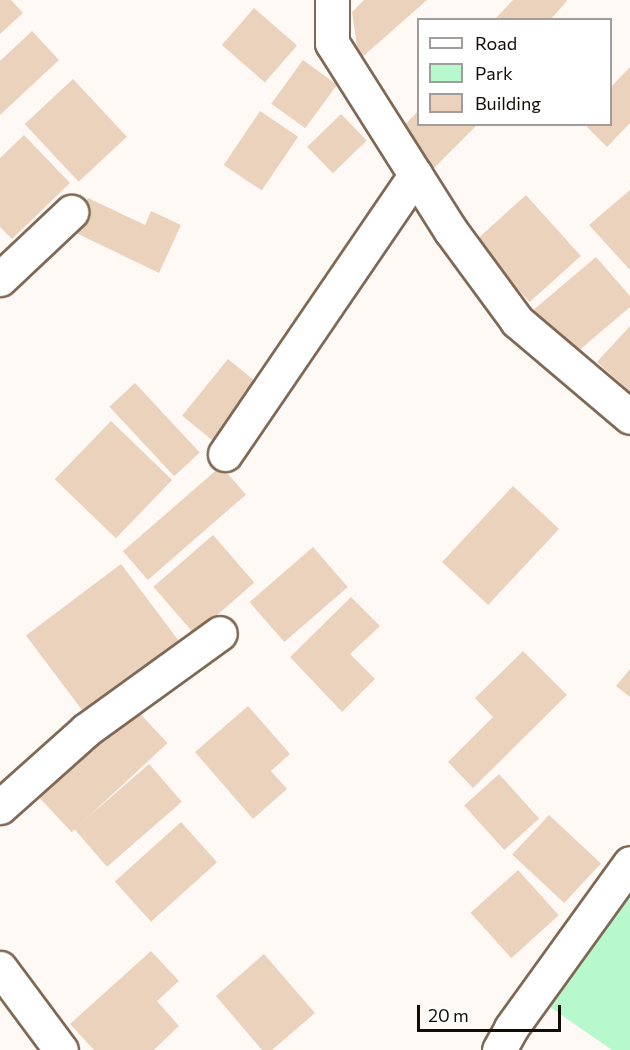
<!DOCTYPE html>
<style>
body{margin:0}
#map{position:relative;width:630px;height:1050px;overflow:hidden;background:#fef9f5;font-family:Commissioner,sans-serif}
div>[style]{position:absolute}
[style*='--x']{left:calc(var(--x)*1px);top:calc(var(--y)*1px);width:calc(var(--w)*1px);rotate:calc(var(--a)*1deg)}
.green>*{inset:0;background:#b7f8cd}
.building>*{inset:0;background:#ebd2bd;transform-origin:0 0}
.roads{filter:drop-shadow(2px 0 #7f6956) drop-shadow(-2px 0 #7f6956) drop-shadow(0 2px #7f6956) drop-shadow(0 -2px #7f6956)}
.minor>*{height:33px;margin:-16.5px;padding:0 16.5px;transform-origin:16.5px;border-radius:16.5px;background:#fff}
span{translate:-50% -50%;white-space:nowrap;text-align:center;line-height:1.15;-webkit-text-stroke:6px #fff;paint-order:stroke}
.legend{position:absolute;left:417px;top:18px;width:195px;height:108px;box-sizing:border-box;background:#fff;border:2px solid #a19d9b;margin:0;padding:8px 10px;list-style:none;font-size:18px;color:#130b05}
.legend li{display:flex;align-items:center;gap:12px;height:30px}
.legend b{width:30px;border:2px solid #a19d9b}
.scale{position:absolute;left:417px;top:1005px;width:144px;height:27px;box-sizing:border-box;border:3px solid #130b05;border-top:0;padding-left:8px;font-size:18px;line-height:21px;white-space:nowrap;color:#130b05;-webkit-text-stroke:4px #fff;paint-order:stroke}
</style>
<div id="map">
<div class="green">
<div style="clip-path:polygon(630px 863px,630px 1050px,612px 1050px,534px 996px)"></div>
</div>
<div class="building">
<div style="clip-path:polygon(0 0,11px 0,23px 13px,0 34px)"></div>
<div style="clip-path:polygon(364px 0,427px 0,359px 60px,352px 12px)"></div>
<div style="clip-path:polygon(513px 0,566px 0,567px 1px,550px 20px,494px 20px)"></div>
<div style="left:254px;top:8px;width:57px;height:49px;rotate:41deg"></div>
<div style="clip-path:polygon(32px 31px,59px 60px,0 115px,0 61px)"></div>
<div style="left:303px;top:60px;width:42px;height:54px;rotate:36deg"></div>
<div style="clip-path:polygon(630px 67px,630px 123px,607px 147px,584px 124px,610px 124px,610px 88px)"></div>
<div style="left:73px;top:79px;width:79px;height:66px;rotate:47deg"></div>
<div style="left:260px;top:111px;width:46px;height:65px;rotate:34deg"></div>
<div style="clip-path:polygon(418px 111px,418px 124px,478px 124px,434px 168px,399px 131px)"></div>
<div style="left:341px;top:114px;width:37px;height:47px;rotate:46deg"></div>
<div style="clip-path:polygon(24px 135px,70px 183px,12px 239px,0 227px,0 158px)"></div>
<div style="clip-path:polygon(630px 190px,630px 270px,589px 225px)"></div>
<div style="left:526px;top:195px;width:82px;height:69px;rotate:48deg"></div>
<div style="clip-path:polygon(88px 198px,145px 225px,151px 211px,181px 225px,159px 273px,72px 231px)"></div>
<div style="clip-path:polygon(596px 257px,630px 296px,630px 307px,570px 358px,531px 312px)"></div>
<div style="clip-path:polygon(630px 326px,630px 392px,597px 362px)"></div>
<div style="left:228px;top:359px;width:43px;height:73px;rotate:39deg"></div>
<div style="left:135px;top:383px;width:95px;height:35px;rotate:47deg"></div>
<div style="left:111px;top:421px;width:85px;height:81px;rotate:44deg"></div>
<div style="left:221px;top:466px;width:38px;height:130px;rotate:49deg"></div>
<div style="left:513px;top:486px;width:63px;height:104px;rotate:43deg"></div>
<div style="left:213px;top:535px;width:63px;height:79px;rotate:49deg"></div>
<div style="left:313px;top:547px;width:53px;height:84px;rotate:49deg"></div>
<div style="left:121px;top:564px;width:101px;height:119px;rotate:53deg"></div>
<div style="clip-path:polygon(351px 597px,380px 626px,350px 654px,375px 679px,342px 712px,290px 657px)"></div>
<div style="clip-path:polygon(523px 651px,567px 695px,473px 788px,448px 762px,493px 717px,475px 698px)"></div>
<div style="clip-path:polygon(630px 669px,630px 697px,616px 686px)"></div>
<div style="left:132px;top:705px;width:52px;height:131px;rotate:47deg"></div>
<div style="clip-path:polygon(248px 706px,290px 754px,271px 771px,287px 789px,253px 819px,195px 752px)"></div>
<div style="left:149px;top:764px;width:50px;height:99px;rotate:49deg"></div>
<div style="left:499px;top:774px;width:60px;height:47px;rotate:48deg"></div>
<div style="left:549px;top:815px;width:71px;height:54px;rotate:43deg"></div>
<div style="left:181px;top:822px;width:54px;height:89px;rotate:48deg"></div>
<div style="left:518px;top:870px;width:61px;height:64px;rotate:48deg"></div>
<div style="clip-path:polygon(151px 951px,179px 981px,157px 1001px,179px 1026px,154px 1050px,94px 1050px,70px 1024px)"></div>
<div style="clip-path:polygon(264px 954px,315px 1013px,272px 1050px,262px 1050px,216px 996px)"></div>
</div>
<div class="roads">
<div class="minor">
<div style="--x:332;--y:0;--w:43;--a:90"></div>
<div style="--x:332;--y:43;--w:222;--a:57.7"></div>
<div style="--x:451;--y:231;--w:112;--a:53.7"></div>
<div style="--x:517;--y:321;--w:148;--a:40.3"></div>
<div style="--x:0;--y:279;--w:98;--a:-43.3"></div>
<div style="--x:225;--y:454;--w:338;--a:-55.7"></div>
<div style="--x:0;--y:807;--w:115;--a:-41.8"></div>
<div style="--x:86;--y:730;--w:165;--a:-35.9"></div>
<div style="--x:0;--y:968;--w:102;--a:53.4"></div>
<div style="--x:499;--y:1050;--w:25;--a:-61"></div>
<div style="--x:511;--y:1028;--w:203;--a:-54.2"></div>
</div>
</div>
<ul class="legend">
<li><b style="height:8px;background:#fff"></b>Road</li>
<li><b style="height:16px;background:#b7f8cd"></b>Park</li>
<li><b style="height:16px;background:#ebd2bd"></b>Building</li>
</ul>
<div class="scale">20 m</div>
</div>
